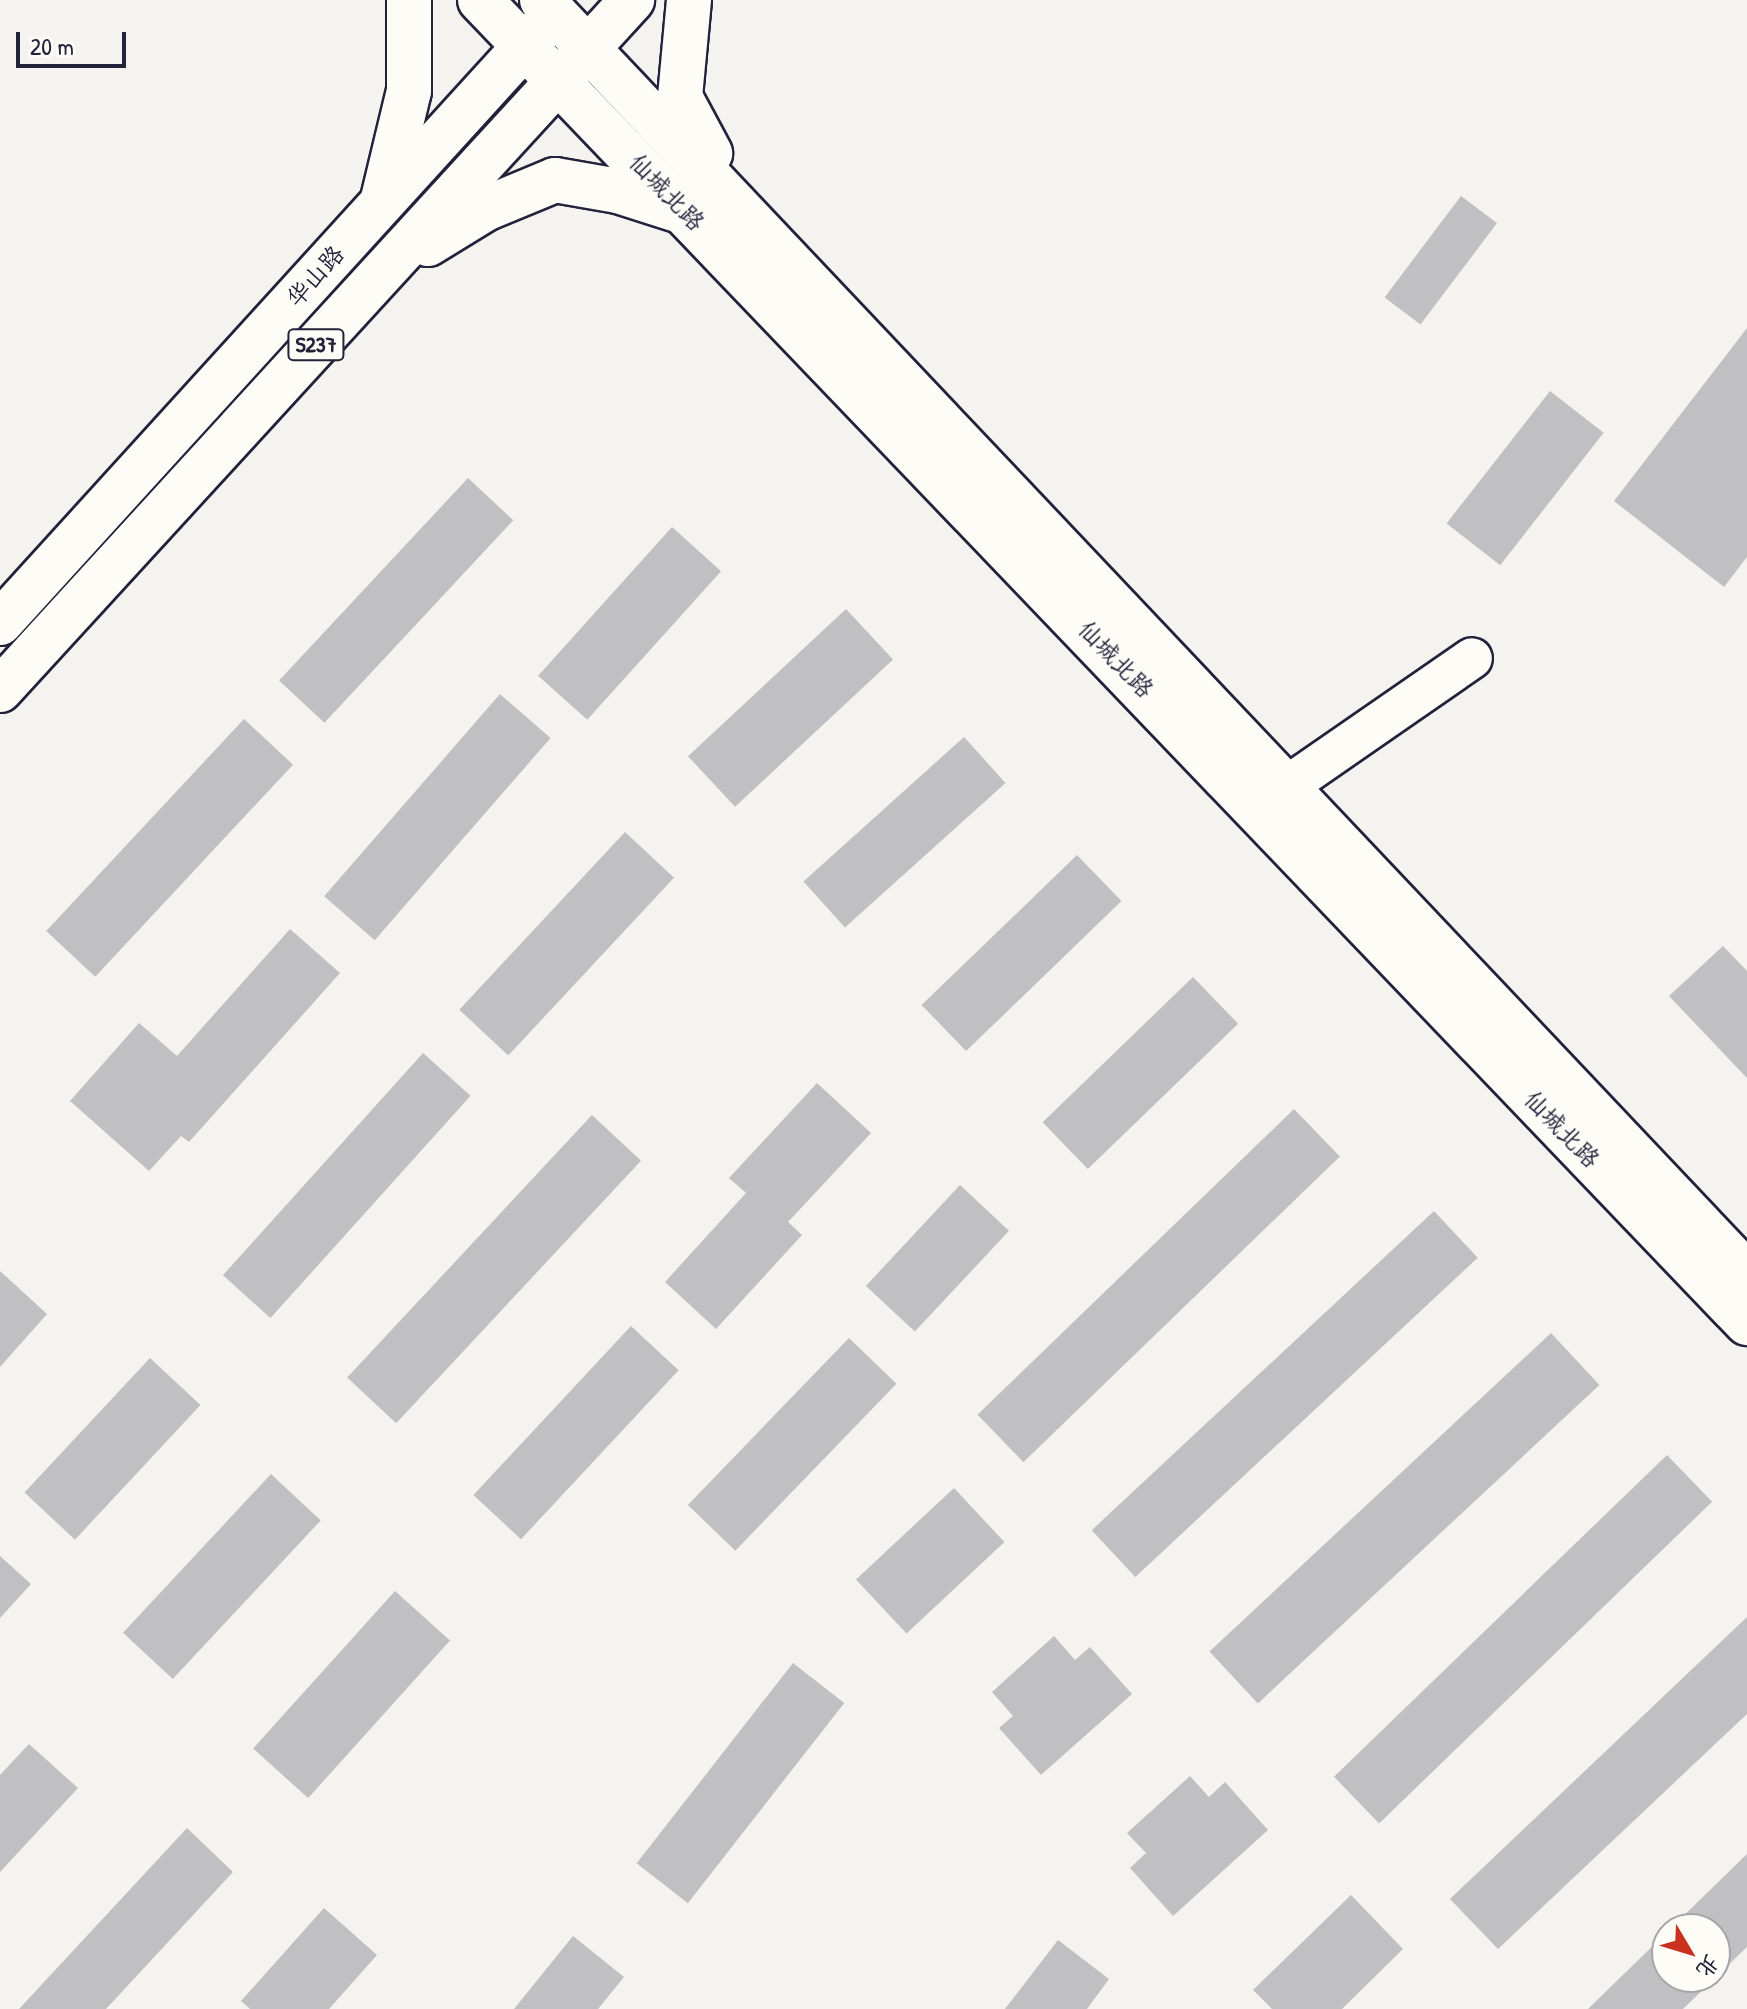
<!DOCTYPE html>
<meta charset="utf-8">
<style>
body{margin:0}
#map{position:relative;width:1747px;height:2009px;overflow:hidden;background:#f4f3ef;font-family:"Patrick Hand","LXGW WenKai TC",sans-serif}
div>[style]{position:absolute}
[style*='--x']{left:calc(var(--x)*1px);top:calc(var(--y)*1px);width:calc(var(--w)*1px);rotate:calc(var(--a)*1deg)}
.building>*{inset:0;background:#c0bfc2;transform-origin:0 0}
.roads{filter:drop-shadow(2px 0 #22223b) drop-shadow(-2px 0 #22223b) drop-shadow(0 2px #22223b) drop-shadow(0 -2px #22223b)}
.minor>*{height:40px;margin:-20px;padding:0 20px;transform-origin:20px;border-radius:20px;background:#fdfcf7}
.major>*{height:44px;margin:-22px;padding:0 22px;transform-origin:22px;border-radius:22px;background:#fdfcf7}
span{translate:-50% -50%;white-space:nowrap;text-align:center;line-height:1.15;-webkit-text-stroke:8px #fdfcf7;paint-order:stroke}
.shield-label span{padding:2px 6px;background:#fdfcf7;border:2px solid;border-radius:6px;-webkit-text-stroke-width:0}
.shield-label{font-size:22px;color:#22223b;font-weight:700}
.street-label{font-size:24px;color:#22223b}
.north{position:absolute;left:1651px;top:1913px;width:80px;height:80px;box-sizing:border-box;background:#fdfcf7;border:2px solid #a5a5ac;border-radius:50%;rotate:128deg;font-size:22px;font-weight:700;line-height:32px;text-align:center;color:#22223b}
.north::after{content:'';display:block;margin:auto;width:28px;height:36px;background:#c8321e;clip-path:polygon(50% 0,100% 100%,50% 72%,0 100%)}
.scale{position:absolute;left:16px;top:32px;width:110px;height:36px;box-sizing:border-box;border:4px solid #22223b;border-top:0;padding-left:10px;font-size:24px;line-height:28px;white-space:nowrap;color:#22223b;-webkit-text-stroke:6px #fdfcf7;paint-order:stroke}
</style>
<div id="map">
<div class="building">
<div style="left:1461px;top:196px;width:45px;height:127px;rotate:37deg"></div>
<div style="clip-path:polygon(1747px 328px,1747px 557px,1724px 587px,1614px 501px)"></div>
<div style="left:1550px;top:391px;width:68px;height:168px;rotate:38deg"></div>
<div style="left:468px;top:478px;width:62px;height:277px;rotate:43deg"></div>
<div style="left:672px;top:527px;width:66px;height:200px;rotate:42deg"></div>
<div style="left:846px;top:609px;width:69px;height:216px;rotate:47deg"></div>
<div style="left:500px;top:694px;width:67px;height:268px;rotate:41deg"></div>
<div style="left:244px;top:719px;width:67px;height:290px;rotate:43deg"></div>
<div style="left:964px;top:737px;width:62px;height:216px;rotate:48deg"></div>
<div style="left:625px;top:832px;width:67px;height:243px;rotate:43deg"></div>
<div style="left:1077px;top:855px;width:64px;height:216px;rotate:46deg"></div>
<div style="clip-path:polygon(290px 929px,340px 973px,189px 1142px,181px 1136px,149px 1171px,70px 1101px,139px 1023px,177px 1056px)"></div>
<div style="clip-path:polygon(1723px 946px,1747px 971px,1747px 1078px,1669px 996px)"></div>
<div style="left:1193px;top:977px;width:65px;height:209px;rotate:46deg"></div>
<div style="left:423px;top:1053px;width:64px;height:299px;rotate:42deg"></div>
<div style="clip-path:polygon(817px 1083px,871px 1133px,788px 1222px,802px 1235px,716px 1329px,665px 1282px,746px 1193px,729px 1178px)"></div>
<div style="left:1294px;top:1109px;width:66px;height:440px;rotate:46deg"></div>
<div style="left:592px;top:1115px;width:67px;height:359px;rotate:43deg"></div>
<div style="left:960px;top:1185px;width:67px;height:138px;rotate:43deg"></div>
<div style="left:1434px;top:1211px;width:64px;height:468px;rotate:47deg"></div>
<div style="clip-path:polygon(0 1271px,47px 1314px,0 1367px)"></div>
<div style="left:631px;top:1326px;width:65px;height:231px;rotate:43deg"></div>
<div style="left:1551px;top:1333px;width:71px;height:467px;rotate:47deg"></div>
<div style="left:849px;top:1338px;width:66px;height:232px;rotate:44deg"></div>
<div style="left:150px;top:1358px;width:69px;height:184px;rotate:43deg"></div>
<div style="left:1667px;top:1455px;width:65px;height:463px;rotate:46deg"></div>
<div style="left:271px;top:1474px;width:68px;height:217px;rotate:43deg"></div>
<div style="left:954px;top:1488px;width:74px;height:134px;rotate:47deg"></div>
<div style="clip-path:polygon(0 1556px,31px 1584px,0 1618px)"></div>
<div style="left:395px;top:1591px;width:74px;height:212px;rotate:42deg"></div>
<div style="clip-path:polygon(1747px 1617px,1747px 1714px,1498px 1949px,1450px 1899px)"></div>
<div style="clip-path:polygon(1054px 1636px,1075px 1660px,1090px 1647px,1132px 1694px,1041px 1775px,999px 1728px,1013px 1716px,992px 1692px)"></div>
<div style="left:793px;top:1663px;width:65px;height:254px;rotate:38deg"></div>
<div style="clip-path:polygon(29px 1744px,78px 1788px,0 1872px,0 1775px)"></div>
<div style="clip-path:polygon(1190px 1776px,1209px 1797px,1225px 1782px,1268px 1830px,1173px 1916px,1130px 1868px,1146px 1853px,1127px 1833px)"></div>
<div style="clip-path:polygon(187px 1828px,233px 1872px,106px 2009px,19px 2009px)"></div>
<div style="clip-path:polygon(1747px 1854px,1747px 1947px,1683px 2009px,1588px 2009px,1667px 1932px,1667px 1977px,1715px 1977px,1715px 1929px,1670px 1929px)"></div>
<div style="clip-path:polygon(1351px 1895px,1403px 1949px,1342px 2009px,1272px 2009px,1253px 1990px)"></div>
<div style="clip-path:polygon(324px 1908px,377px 1955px,329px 2009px,250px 2009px,241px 2001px)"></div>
<div style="clip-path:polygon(573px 1936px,624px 1977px,598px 2009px,514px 2009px)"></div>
<div style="clip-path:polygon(1058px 1940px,1109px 1979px,1087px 2009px,1005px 2009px)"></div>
</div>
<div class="roads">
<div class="minor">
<div style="--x:1286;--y:787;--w:226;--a:-34.7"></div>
</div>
<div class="major">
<div style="--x:480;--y:0;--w:1832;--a:46.24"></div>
<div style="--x:542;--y:0;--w:1754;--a:46.59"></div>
<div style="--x:689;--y:0;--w:97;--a:95.3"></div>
<div style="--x:680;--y:97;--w:64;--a:61.8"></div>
<div style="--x:383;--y:199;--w:111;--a:-76.5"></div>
<div style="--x:409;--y:91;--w:91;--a:-90"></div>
<div style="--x:428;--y:244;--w:67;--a:-31.6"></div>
<div style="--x:485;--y:209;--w:76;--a:-22.5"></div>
<div style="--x:555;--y:180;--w:64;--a:9.9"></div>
<div style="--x:618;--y:191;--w:69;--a:17.7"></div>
<div style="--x:0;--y:623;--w:808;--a:-47.71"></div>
<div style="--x:0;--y:690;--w:936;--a:-47.51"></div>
</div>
</div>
<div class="shield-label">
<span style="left:316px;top:345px">S237</span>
</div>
<div class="street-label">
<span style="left:667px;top:192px;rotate:46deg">仙城北路</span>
<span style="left:315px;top:276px;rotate:-48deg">华山路</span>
<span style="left:1116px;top:659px;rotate:46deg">仙城北路</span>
<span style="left:1562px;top:1129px;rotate:46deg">仙城北路</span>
</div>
<div class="north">北</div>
<div class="scale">20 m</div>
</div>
